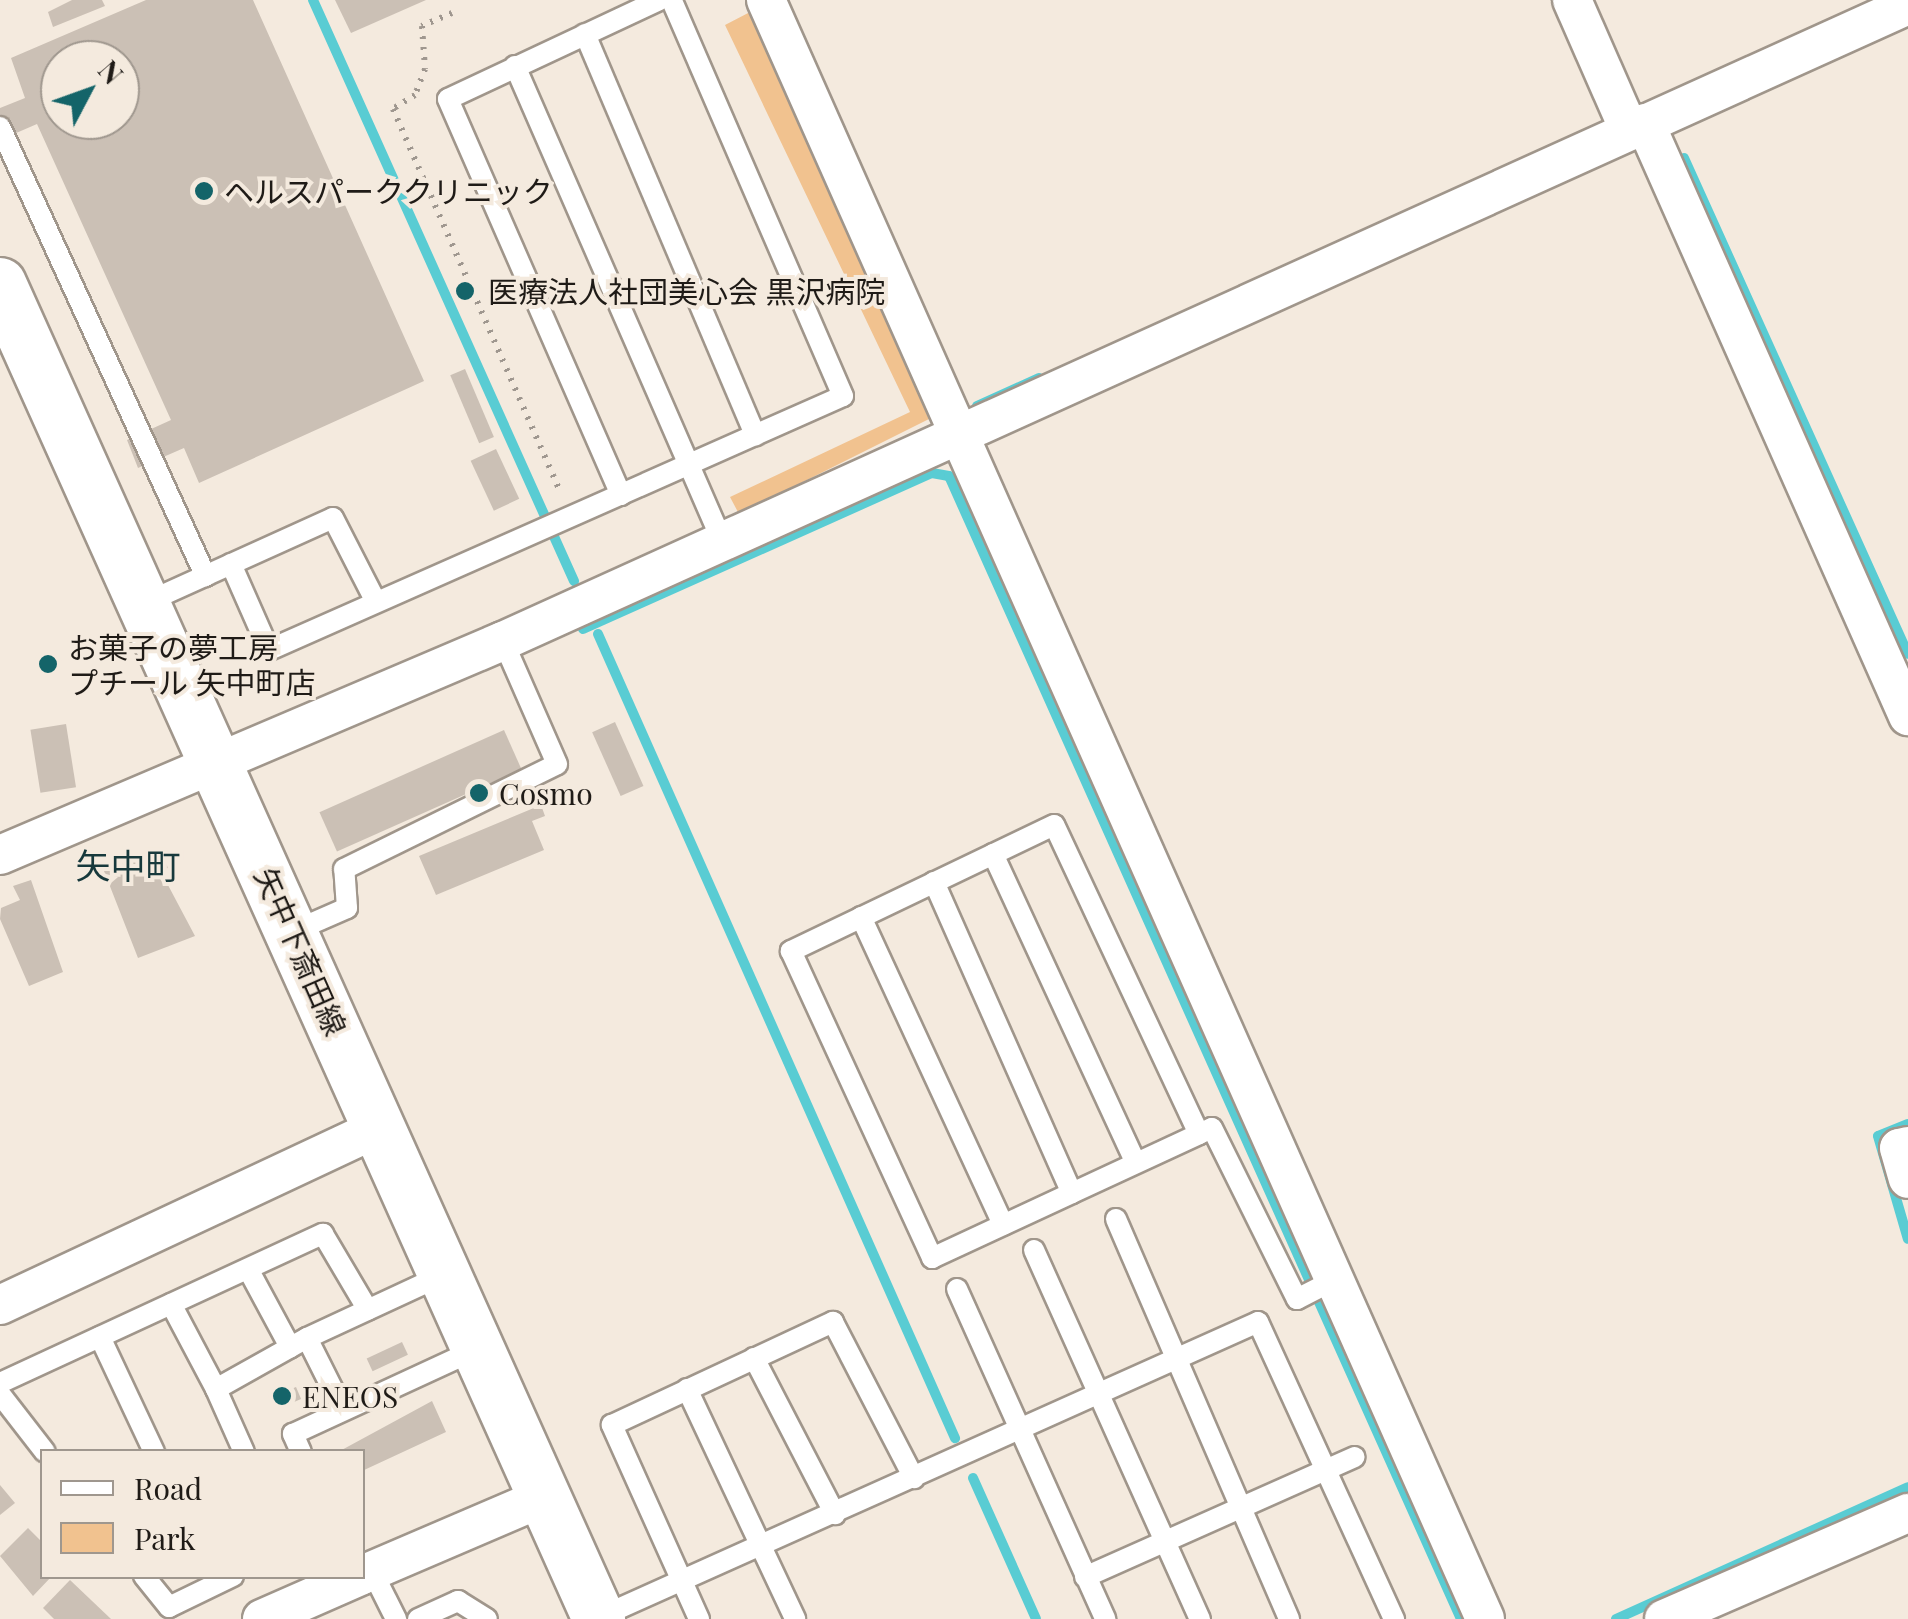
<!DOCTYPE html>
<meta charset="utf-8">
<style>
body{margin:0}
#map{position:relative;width:1908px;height:1619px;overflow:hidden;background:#f4eade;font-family:"Playfair Display","Noto Sans JP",serif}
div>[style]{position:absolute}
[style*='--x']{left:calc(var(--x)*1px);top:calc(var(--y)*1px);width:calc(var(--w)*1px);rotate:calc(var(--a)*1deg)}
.green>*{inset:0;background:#f1c28f}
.stream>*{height:10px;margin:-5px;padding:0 5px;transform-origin:5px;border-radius:5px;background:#59ccd3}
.building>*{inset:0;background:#cbc0b5;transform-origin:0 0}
.path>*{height:6px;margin-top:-3px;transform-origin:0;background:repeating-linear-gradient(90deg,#9f978f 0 2.5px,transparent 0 10.5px)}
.roads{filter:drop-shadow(2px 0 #a0968b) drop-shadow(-2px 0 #a0968b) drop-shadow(0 2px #a0968b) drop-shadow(0 -2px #a0968b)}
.lane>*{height:20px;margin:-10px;padding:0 10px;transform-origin:10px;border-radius:10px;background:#fff}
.street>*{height:38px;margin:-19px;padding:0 19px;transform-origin:19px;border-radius:19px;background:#fff}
.secondary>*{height:52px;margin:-26px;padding:0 26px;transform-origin:26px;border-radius:26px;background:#fff}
.dots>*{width:28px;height:28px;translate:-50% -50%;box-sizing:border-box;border:5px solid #f4eade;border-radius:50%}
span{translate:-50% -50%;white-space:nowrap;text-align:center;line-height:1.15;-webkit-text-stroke:8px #f4eade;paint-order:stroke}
.poi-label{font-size:30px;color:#1f1b17}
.left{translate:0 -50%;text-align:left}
.street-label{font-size:30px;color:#1f1b17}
.quarter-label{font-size:35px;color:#17393c}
.legend{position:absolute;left:40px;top:1449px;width:325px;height:130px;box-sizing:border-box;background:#f4eade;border:2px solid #9f978e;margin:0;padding:12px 18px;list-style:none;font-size:30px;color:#1f1b17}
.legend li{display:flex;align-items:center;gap:20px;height:50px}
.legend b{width:50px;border:2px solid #9f978e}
.north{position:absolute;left:40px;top:40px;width:100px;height:100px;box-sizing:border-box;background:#f4eade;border:2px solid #9f978e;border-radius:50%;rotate:49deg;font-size:28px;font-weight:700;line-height:40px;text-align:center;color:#1f1b17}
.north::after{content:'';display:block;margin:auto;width:35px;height:45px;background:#146469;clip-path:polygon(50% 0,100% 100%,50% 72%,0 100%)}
</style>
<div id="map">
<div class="green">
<div style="clip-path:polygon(752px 11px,935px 416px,739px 514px,730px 497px,910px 412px,725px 25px)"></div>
</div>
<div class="stream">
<div style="--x:313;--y:0;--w:637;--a:65.81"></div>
<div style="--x:1684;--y:158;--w:544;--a:65.7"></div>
<div style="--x:977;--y:406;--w:68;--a:-24.3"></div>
<div style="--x:583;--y:629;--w:382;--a:-24.1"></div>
<div style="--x:932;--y:473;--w:17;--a:10"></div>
<div style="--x:949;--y:476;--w:1252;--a:65.87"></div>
<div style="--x:598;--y:634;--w:880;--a:66.06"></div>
<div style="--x:1908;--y:1124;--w:32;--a:158"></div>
<div style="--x:1878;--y:1136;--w:107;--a:73.8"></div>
<div style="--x:973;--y:1478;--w:154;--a:65.9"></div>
<div style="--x:1616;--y:1619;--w:320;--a:-24.3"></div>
</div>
<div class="building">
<div style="clip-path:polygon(72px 0,102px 0,105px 6px,53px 27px,48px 12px)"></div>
<div style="clip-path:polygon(evenodd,146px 0,253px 0,424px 381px,199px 483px,184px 448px,138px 468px,127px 440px,171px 420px,37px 124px,0 140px,0 108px,25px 98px,11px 58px,146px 0,60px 60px,120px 60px,120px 120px,60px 120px,60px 60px)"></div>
<div style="clip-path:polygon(335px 0,426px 0,351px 33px)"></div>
<div style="left:465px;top:369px;width:74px;height:16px;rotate:67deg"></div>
<div style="left:496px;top:449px;width:55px;height:28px;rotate:65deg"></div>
<div style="left:615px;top:722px;width:70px;height:25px;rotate:66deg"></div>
<div style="left:66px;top:724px;width:64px;height:36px;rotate:81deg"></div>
<div style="left:504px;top:730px;width:43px;height:202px;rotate:66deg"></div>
<div style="clip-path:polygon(541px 805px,545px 816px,532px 821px,544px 850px,436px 895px,419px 856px)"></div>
<div style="clip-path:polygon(161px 849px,168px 868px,160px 870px,195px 936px,138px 958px,104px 871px)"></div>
<div style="clip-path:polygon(31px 880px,63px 972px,29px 986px,0 919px,1px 908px,20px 900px,13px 886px)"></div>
<div style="left:402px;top:1342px;width:14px;height:39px;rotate:65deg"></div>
<div style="left:296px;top:1387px;width:13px;height:25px;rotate:67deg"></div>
<div style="clip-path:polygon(432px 1401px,446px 1432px,362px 1471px,362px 1452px,338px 1452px)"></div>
<div style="clip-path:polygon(0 1485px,15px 1503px,0 1515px)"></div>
<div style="clip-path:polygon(28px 1528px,42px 1542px,42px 1576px,52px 1576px,33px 1596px,0 1556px)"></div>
<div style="clip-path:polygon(70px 1580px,111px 1619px,54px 1619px,43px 1608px)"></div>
</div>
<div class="path">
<div style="--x:452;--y:13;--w:33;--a:157"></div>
<div style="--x:422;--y:26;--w:43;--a:86"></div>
<div style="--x:425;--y:69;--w:28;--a:111"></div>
<div style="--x:415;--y:95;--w:26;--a:148"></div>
<div style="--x:393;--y:109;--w:419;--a:66.4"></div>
</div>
<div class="roads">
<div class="lane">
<div style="--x:585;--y:34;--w:436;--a:67"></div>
<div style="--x:755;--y:435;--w:96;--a:-23.9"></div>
<div style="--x:843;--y:396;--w:431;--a:-113.4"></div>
<div style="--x:515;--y:66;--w:520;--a:66.44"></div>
<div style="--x:0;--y:127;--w:494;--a:65.4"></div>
<div style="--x:621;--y:495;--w:432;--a:-113.6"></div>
<div style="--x:448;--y:99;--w:233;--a:-25.1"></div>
<div style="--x:231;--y:564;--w:94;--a:66.2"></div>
<div style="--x:269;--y:650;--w:531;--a:-23.86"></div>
<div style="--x:145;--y:603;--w:206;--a:-24.3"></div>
<div style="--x:333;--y:518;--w:94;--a:62.9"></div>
<div style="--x:993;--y:854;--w:340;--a:65.2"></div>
<div style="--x:934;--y:882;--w:340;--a:66.1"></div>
<div style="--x:861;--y:917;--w:339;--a:65.2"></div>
<div style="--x:292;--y:932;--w:60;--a:-23.6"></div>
<div style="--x:347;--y:908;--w:39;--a:-94"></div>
<div style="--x:344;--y:869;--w:237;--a:-26.2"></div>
<div style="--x:557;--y:764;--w:134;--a:-113.7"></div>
<div style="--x:1199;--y:1134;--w:341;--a:-115.1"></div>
<div style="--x:1054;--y:825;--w:292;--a:154.4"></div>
<div style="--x:791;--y:951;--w:338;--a:65.3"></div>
<div style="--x:932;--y:1258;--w:154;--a:-24.9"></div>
<div style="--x:1072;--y:1193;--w:140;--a:-24.9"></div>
<div style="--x:1199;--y:1134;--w:14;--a:-25"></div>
<div style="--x:1212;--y:1128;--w:191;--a:63.6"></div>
<div style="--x:1297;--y:1299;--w:42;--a:-27.2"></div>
<div style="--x:1116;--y:1219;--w:436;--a:66.6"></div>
<div style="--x:1034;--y:1250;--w:405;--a:65.8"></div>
<div style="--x:248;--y:1269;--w:89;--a:61.7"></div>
<div style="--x:957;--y:1289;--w:362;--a:65.8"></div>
<div style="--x:171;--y:1304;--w:96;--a:62.1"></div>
<div style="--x:100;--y:1337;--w:127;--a:64.8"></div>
<div style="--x:754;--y:1358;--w:176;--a:62.6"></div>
<div style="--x:0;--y:1383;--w:356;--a:-24.8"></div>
<div style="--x:323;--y:1234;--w:88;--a:59.4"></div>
<div style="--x:687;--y:1389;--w:254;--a:64.8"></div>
<div style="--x:0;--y:1394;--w:73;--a:52.2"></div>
<div style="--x:342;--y:1408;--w:78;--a:-116.6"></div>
<div style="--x:307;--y:1338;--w:150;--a:-24.9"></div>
<div style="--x:244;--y:1452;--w:69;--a:-114"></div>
<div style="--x:216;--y:1389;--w:104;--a:-29.3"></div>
<div style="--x:301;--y:1452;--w:20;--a:-114"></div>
<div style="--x:293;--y:1434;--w:200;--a:-24.8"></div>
<div style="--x:372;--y:1571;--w:54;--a:63.4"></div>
<div style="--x:144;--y:1576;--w:40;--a:51"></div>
<div style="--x:169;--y:1607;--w:71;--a:-25.8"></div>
<div style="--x:1085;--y:1577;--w:295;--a:-24"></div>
<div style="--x:600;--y:1617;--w:721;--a:-24.15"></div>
<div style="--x:1258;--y:1322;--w:327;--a:65.4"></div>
<div style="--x:418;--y:1619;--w:44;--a:-24.2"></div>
<div style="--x:458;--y:1601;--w:34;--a:32"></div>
<div style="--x:699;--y:1619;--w:213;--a:-114.2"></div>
<div style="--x:612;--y:1425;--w:244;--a:-25"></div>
<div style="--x:833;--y:1322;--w:176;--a:62.6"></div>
</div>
<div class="street">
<div style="--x:766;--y:0;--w:1771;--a:66.05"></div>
<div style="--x:1572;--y:0;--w:142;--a:66.3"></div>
<div style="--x:1645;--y:123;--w:649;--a:66.08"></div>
<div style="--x:0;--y:855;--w:547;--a:-23.05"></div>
<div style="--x:503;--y:641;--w:1542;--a:-24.35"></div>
<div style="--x:1908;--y:1146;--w:9;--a:167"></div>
<div style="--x:1899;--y:1148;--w:32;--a:74"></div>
<div style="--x:0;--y:1305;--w:417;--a:-25.1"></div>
<div style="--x:362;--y:1575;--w:198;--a:-23.2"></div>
<div style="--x:262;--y:1619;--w:107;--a:-23.7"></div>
<div style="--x:1664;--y:1619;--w:266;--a:-23.5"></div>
</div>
<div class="secondary">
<div style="--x:0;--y:284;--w:1463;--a:65.83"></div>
</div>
</div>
<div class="dots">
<div style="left:204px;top:191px;background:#146469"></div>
<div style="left:465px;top:291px;background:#146469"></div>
<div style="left:48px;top:664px;background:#146469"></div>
<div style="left:479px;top:793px;background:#146469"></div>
<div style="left:282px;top:1396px;background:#146469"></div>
</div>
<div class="poi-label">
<span class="left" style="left:224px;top:191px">ヘルスパーククリニック</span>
<span class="left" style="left:488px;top:291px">医療法人社団美心会 黒沢病院</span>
<span class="left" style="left:68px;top:664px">お菓子の夢工房<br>プチール 矢中町店</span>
<span class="left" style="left:499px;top:793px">Cosmo</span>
<span class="left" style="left:302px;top:1396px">ENEOS</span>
</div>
<div class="street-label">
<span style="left:301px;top:951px;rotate:66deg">矢中下斎田線</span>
</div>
<div class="quarter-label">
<span style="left:128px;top:865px">矢中町</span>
</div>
<ul class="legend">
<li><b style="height:12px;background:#fff"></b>Road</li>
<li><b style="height:28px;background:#f1c28f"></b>Park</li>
</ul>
<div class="north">N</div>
</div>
